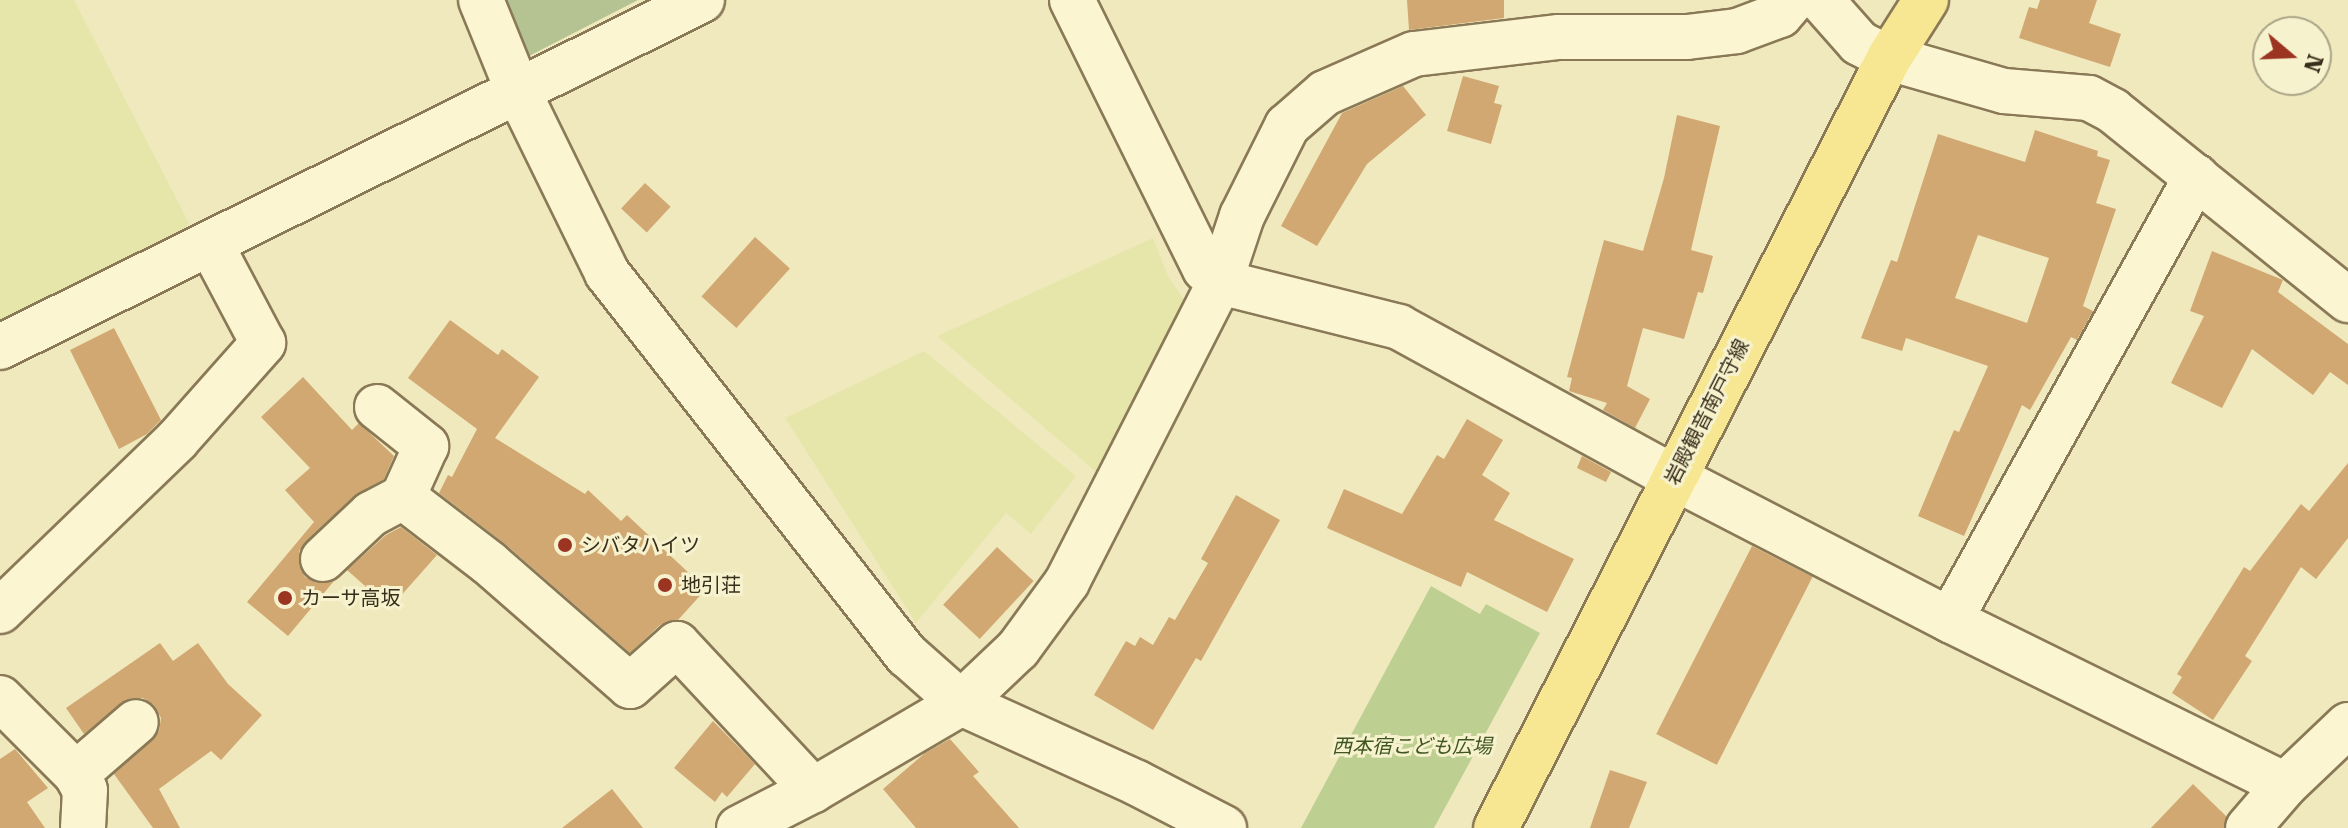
<!DOCTYPE html>
<meta charset="utf-8">
<style>
body{margin:0}
#map{position:relative;width:2348px;height:828px;overflow:hidden;background:#f0e9be;font-family:"Roboto Serif","Noto Sans JP",serif}
div>[style]{position:absolute}
[style*='--x']{left:calc(var(--x)*1px);top:calc(var(--y)*1px);width:calc(var(--w)*1px);rotate:calc(var(--a)*1deg)}
.farmland>*{inset:0;background:#e6e6ab}
.green>*{inset:0;background:#becf92}
.cemetery>*{inset:0;background:#b5c392}
.building>*{inset:0;background:#d1a872;transform-origin:0 0}
.roads{filter:drop-shadow(2px 0 #8a7956) drop-shadow(-2px 0 #8a7956) drop-shadow(0 2px #8a7956) drop-shadow(0 -2px #8a7956)}
.minor>*{height:44px;margin:-22px;padding:0 22px;transform-origin:22px;border-radius:22px;background:#fbf5d2}
.major>*{height:44px;margin:-22px;padding:0 22px;transform-origin:22px;border-radius:22px;background:#f7e793}
.dots>*{width:22px;height:22px;translate:-50% -50%;box-sizing:border-box;border:4px solid #f7f2ce;border-radius:50%}
span{translate:-50% -50%;white-space:nowrap;text-align:center;line-height:1.15;-webkit-text-stroke:6px #f7f2ce;paint-order:stroke}
.street-label{font-size:20px;color:#382e1b}
.poi-label{font-size:20px;color:#382e1b}
.left{translate:0 -50%;text-align:left}
.park-label{font-size:20px;color:#405621;font-style:italic}
.north{position:absolute;left:2252px;top:16px;width:80px;height:80px;box-sizing:border-box;background:#f7f2ce;border:2px solid #aba486;border-radius:50%;rotate:109deg;font-size:22px;font-weight:700;line-height:32px;text-align:center;color:#382e1b}
.north::after{content:'';display:block;margin:auto;width:28px;height:36px;background:#9c3422;clip-path:polygon(50% 0,100% 100%,50% 72%,0 100%)}
</style>
<div id="map">
<div class="farmland">
<div style="clip-path:polygon(0 0,74px 0,189px 223px,178px 241px,0 325px)"></div>
<div style="clip-path:polygon(1153px 238px,1168px 276px,1192px 311px,1101px 476px,937px 336px)"></div>
<div style="clip-path:polygon(924px 351px,1076px 476px,1031px 534px,1006px 513px,916px 623px,785px 418px)"></div>
</div>
<div class="green">
<div style="clip-path:polygon(1431px 586px,1480px 614px,1486px 604px,1540px 633px,1434px 828px,1301px 828px)"></div>
</div>
<div class="cemetery">
<div style="clip-path:polygon(498px 0,638px 0,527px 57px)"></div>
</div>
<div class="building">
<div style="clip-path:polygon(1407px 0,1504px 0,1504px 18px,1409px 30px)"></div>
<div style="clip-path:polygon(2040px 0,2097px 0,2089px 23px,2121px 34px,2110px 67px,2019px 38px,2029px 7px,2037px 9px)"></div>
<div style="clip-path:polygon(1463px 76px,1499px 86px,1494px 103px,1502px 105px,1491px 144px,1447px 131px)"></div>
<div style="clip-path:polygon(1403px 86px,1426px 115px,1367px 164px,1317px 246px,1281px 226px,1342px 113px)"></div>
<div style="clip-path:polygon(1677px 115px,1720px 126px,1691px 250px,1713px 256px,1703px 293px,1698px 292px,1684px 339px,1643px 328px,1627px 386px,1650px 399px,1635px 428px,1603px 410px,1607px 403px,1569px 391px,1572px 378px,1567px 377px,1604px 240px,1643px 251px,1664px 178px)"></div>
<div style="clip-path:polygon(evenodd,2035px 130px,2098px 151px,2097px 156px,2110px 160px,2096px 203px,2116px 209px,2083px 306px,2093px 311px,2077px 340px,2071px 337px,2030px 410px,2022px 405px,1964px 536px,1918px 516px,1954px 430px,1959px 432px,1988px 366px,1906px 338px,1902px 351px,1861px 338px,1891px 260px,1897px 262px,1938px 134px,2025px 162px,2035px 130px,1978px 235px,2049px 258px,2027px 323px,1955px 298px,1978px 235px)"></div>
<div style="left:645px;top:183px;width:35px;height:35px;rotate:43deg"></div>
<div style="left:755px;top:237px;width:47px;height:80px;rotate:42deg"></div>
<div style="clip-path:polygon(2212px 251px,2283px 280px,2278px 292px,2348px 344px,2348px 385px,2330px 372px,2313px 395px,2252px 349px,2222px 408px,2171px 383px,2204px 316px,2190px 311px)"></div>
<div style="clip-path:polygon(450px 320px,498px 355px,502px 349px,539px 377px,495px 438px,585px 494px,588px 490px,621px 521px,627px 515px,706px 589px,678px 620px,660px 625px,630px 653px,505px 544px,439px 493px,448px 475px,452px 477px,477px 429px,408px 378px)"></div>
<div style="clip-path:polygon(114px 328px,161px 420px,147px 434px,119px 449px,70px 350px)"></div>
<div style="clip-path:polygon(303px 377px,352px 430px,359px 423px,394px 456px,384px 479px,354px 496px,299px 551px,299px 564px,305px 577px,317px 583px,334px 581px,288px 636px,247px 602px,314px 522px,285px 490px,310px 468px,261px 417px)"></div>
<div style="clip-path:polygon(1467px 419px,1503px 440px,1482px 475px,1510px 493px,1494px 520px,1574px 559px,1547px 612px,1467px 572px,1461px 587px,1327px 528px,1344px 489px,1402px 514px,1437px 455px,1444px 459px)"></div>
<div style="clip-path:polygon(1582px 456px,1611px 472px,1606px 482px,1577px 468px)"></div>
<div style="clip-path:polygon(2348px 463px,2348px 538px,2316px 579px,2301px 567px,2245px 656px,2252px 661px,2213px 720px,2172px 693px,2182px 677px,2177px 674px,2244px 567px,2250px 571px,2301px 504px,2309px 511px)"></div>
<div style="clip-path:polygon(1236px 495px,1280px 520px,1201px 661px,1196px 658px,1153px 730px,1094px 695px,1126px 641px,1135px 646px,1140px 637px,1153px 645px,1169px 617px,1175px 620px,1208px 563px,1201px 559px)"></div>
<div style="clip-path:polygon(401px 527px,437px 555px,390px 608px,347px 570px,386px 535px)"></div>
<div style="left:1752px;top:546px;width:68px;height:211px;rotate:27deg"></div>
<div style="left:997px;top:547px;width:50px;height:79px;rotate:43deg"></div>
<div style="clip-path:polygon(160px 643px,173px 661px,198px 643px,228px 684px,262px 715px,221px 760px,211px 751px,159px 789px,180px 828px,153px 828px,114px 774px,159px 731px,161px 718px,154px 705px,143px 698px,131px 698px,84px 734px,66px 708px)"></div>
<div style="clip-path:polygon(713px 721px,755px 764px,727px 797px,722px 792px,715px 802px,674px 768px)"></div>
<div style="clip-path:polygon(950px 739px,979px 772px,973px 776px,1019px 828px,916px 828px,883px 789px,925px 753px)"></div>
<div style="clip-path:polygon(15px 749px,48px 788px,27px 802px,45px 828px,0 828px,0 759px)"></div>
<div style="clip-path:polygon(1610px 770px,1647px 782px,1629px 828px,1590px 828px)"></div>
<div style="clip-path:polygon(2193px 784px,2227px 817px,2224px 828px,2151px 828px)"></div>
<div style="clip-path:polygon(612px 789px,643px 828px,562px 828px)"></div>
</div>
<div class="roads">
<div class="minor">
<div style="--x:481;--y:0;--w:98;--a:67.9"></div>
<div style="--x:518;--y:91;--w:203;--a:63.9"></div>
<div style="--x:607;--y:273;--w:486;--a:51.9"></div>
<div style="--x:907;--y:655;--w:72;--a:41.6"></div>
<div style="--x:961;--y:703;--w:193;--a:24.4"></div>
<div style="--x:1137;--y:783;--w:98;--a:27.3"></div>
<div style="--x:1072;--y:0;--w:300;--a:63.7"></div>
<div style="--x:1205;--y:269;--w:20;--a:41"></div>
<div style="--x:1220;--y:282;--w:185;--a:14.1"></div>
<div style="--x:1399;--y:327;--w:312;--a:28.7"></div>
<div style="--x:1673;--y:477;--w:312;--a:27.3"></div>
<div style="--x:1950;--y:620;--w:373;--a:26.2"></div>
<div style="--x:1821;--y:0;--w:57;--a:48.5"></div>
<div style="--x:1859;--y:43;--w:34;--a:27"></div>
<div style="--x:1889;--y:58;--w:120;--a:16"></div>
<div style="--x:2004;--y:91;--w:85;--a:4.7"></div>
<div style="--x:2089;--y:98;--w:27;--a:28"></div>
<div style="--x:2113;--y:111;--w:302;--a:38.8"></div>
<div style="--x:0;--y:347;--w:783;--a:-26.3"></div>
<div style="--x:377;--y:407;--w:63;--a:38.5"></div>
<div style="--x:426;--y:446;--w:56;--a:114.3"></div>
<div style="--x:403;--y:497;--w:108;--a:37.5"></div>
<div style="--x:489;--y:563;--w:187;--a:41.1"></div>
<div style="--x:630;--y:686;--w:63;--a:-41.8"></div>
<div style="--x:677;--y:644;--w:200;--a:47"></div>
<div style="--x:323;--y:559;--w:66;--a:-43.2"></div>
<div style="--x:371;--y:514;--w:36;--a:-28"></div>
<div style="--x:0;--y:611;--w:246;--a:-44"></div>
<div style="--x:177;--y:440;--w:130;--a:-48.4"></div>
<div style="--x:263;--y:343;--w:113;--a:-117.9"></div>
<div style="--x:1950;--y:620;--w:507;--a:-60.96"></div>
<div style="--x:0;--y:698;--w:107;--a:45"></div>
<div style="--x:76;--y:774;--w:18;--a:61"></div>
<div style="--x:85;--y:790;--w:38;--a:93"></div>
<div style="--x:76;--y:774;--w:79;--a:-40.9"></div>
<div style="--x:739;--y:828;--w:83;--a:-27.2"></div>
<div style="--x:813;--y:790;--w:172;--a:-30.4"></div>
<div style="--x:961;--y:703;--w:79;--a:-43.5"></div>
<div style="--x:1018;--y:649;--w:83;--a:-53.8"></div>
<div style="--x:1067;--y:582;--w:337;--a:-63"></div>
<div style="--x:1220;--y:282;--w:70;--a:-71.6"></div>
<div style="--x:1242;--y:216;--w:101;--a:-63.4"></div>
<div style="--x:1287;--y:126;--w:50;--a:-41"></div>
<div style="--x:1325;--y:93;--w:97;--a:-23.7"></div>
<div style="--x:1414;--y:54;--w:146;--a:-6.7"></div>
<div style="--x:1559;--y:37;--w:128;--a:0"></div>
<div style="--x:1687;--y:37;--w:50;--a:-6.8"></div>
<div style="--x:1737;--y:31;--w:46;--a:-20.4"></div>
<div style="--x:1780;--y:15;--w:20;--a:-49"></div>
<div style="--x:2248;--y:828;--w:57;--a:-49.3"></div>
<div style="--x:2285;--y:785;--w:87;--a:-43.6"></div>
</div>
<div class="major">
<div style="--x:1496;--y:828;--w:864;--a:-62.96"></div>
<div style="--x:1889;--y:58;--w:69;--a:-57.5"></div>
</div>
</div>
<div class="dots">
<div style="left:565px;top:545px;background:#9c3422"></div>
<div style="left:665px;top:585px;background:#9c3422"></div>
<div style="left:285px;top:598px;background:#9c3422"></div>
</div>
<div class="street-label">
<span style="left:1707px;top:412px;rotate:-63deg">岩殿観音南戸守線</span>
</div>
<div class="poi-label">
<span class="left" style="left:581px;top:545px">シバタハイツ</span>
<span class="left" style="left:681px;top:585px">地引荘</span>
<span class="left" style="left:301px;top:598px">カーサ高坂</span>
</div>
<div class="park-label">
<span style="left:1412px;top:746px">西本宿こども広場</span>
</div>
<div class="north">N</div>
</div>
